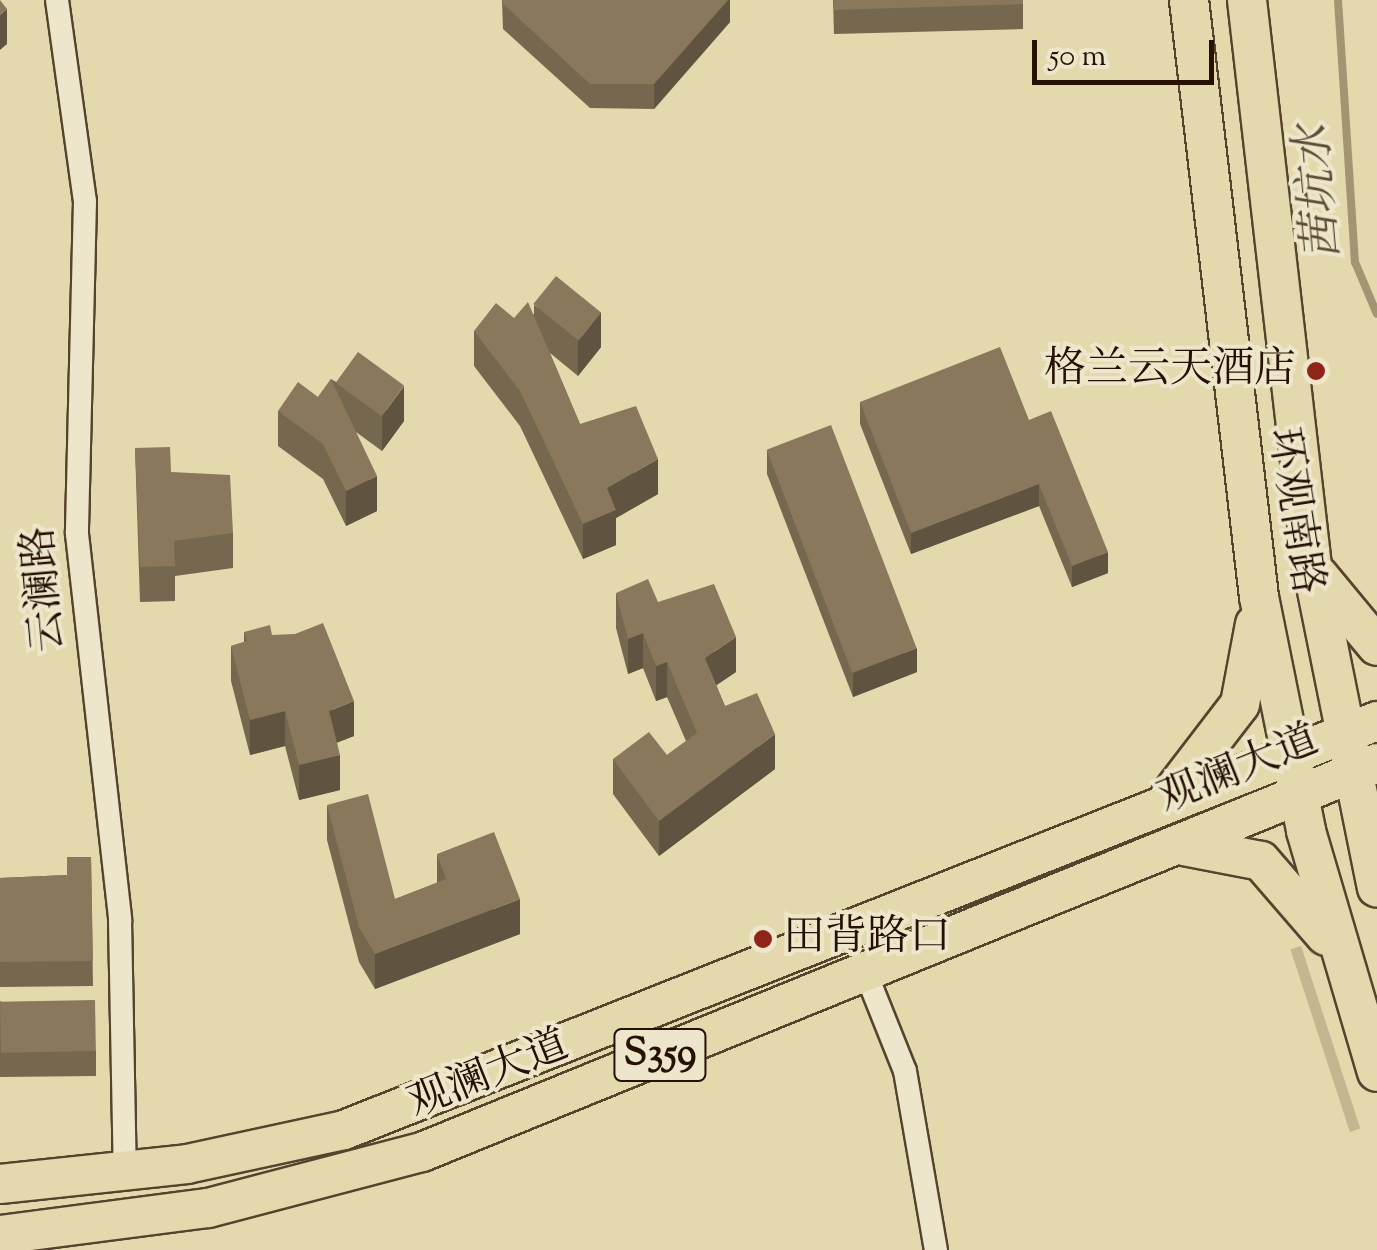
<!DOCTYPE html>
<meta charset="utf-8">
<style>
body{margin:0}
#map{position:relative;width:1377px;height:1250px;overflow:hidden;background:#e4d8ad;font-family:"Sorts Mill Goudy","Noto Serif SC",serif}
div>[style]{position:absolute}
[style*='--x']{left:calc(var(--x)*1px);top:calc(var(--y)*1px);width:calc(var(--w)*1px);rotate:calc(var(--a)*1deg)}
.green>*{inset:0;background:#c4b690;transform-origin:0 0}
.stream>*{height:8px;margin:-4px;padding:0 4px;transform-origin:4px;border-radius:4px;background:#a39474}
.roads{filter:drop-shadow(2px 0 #56432e) drop-shadow(-2px 0 #56432e) drop-shadow(0 2px #56432e) drop-shadow(0 -2px #56432e)}
.street>*{height:22px;margin:-11px;padding:0 11px;transform-origin:11px;border-radius:11px;background:#ede6ca}
.primary>*{height:38px;margin:-19px;padding:0 19px;transform-origin:19px;border-radius:19px;background:#e4d8ad}
.wall>*{inset:0;background:#76674f}
.shaded-wall>*{inset:0;background:#605440}
.building>*{inset:0;background:#89785c;transform-origin:0 0}
.dots>*{width:28px;height:28px;translate:-50% -50%;box-sizing:border-box;border:5px solid #ede6ca;border-radius:50%}
span{translate:-50% -50%;white-space:nowrap;text-align:center;line-height:1.15;-webkit-text-stroke:8px #ede6ca;paint-order:stroke}
.shield-label span{padding:2px 8px;background:#ede6ca;border:2px solid;border-radius:8px;-webkit-text-stroke-width:0}
.shield-label{font-size:40px;color:#261104;font-weight:700}
.poi-label{font-size:42px;color:#261104}
.right{translate:-100% -50%;text-align:right}
.left{translate:0 -50%;text-align:left}
.street-label{font-size:42px;color:#261104}
.water-label{font-size:45px;color:#5e4c36;font-style:italic}
.scale{position:absolute;left:1032px;top:40px;width:182px;height:45px;box-sizing:border-box;border:5px solid #261104;border-top:0;padding-left:12px;font-size:30px;line-height:35px;white-space:nowrap;color:#261104;-webkit-text-stroke:8px #ede6ca;paint-order:stroke}
</style>
<div id="map">
<div class="green">
<div style="left:1301px;top:946px;width:192px;height:11px;rotate:72deg"></div>
</div>
<div class="stream">
<div style="--x:1338;--y:0;--w:263;--a:86.3"></div>
<div style="--x:1355;--y:262;--w:56;--a:67.1"></div>
</div>
<div class="roads">
<div class="street">
<div style="--x:57;--y:0;--w:203;--a:82.1"></div>
<div style="--x:85;--y:201;--w:333;--a:91.4"></div>
<div style="--x:77;--y:534;--w:388;--a:83.6"></div>
<div style="--x:120;--y:920;--w:252;--a:88.9"></div>
<div style="--x:865;--y:971;--w:108;--a:68.2"></div>
<div style="--x:905;--y:1071;--w:182;--a:80.2"></div>
</div>
<div class="primary">
<div style="--x:1189;--y:0;--w:601;--a:83.31"></div>
<div style="--x:1259;--y:597;--w:239;--a:78.6"></div>
<div style="--x:1306;--y:831;--w:251;--a:73.6"></div>
<div style="--x:1247;--y:0;--w:570;--a:83.45"></div>
<div style="--x:1312;--y:566;--w:328;--a:78.6"></div>
<div style="--x:1318;--y:575;--w:92;--a:50.3"></div>
<div style="--x:1171;--y:794;--w:113;--a:-52.5"></div>
<div style="--x:1240;--y:704;--w:81;--a:-79.4"></div>
<div style="--x:1184;--y:846;--w:78;--a:11"></div>
<div style="--x:1261;--y:861;--w:99;--a:49.1"></div>
<div style="--x:0;--y:1184;--w:188;--a:-6.1"></div>
<div style="--x:187;--y:1164;--w:161;--a:-12.2"></div>
<div style="--x:344;--y:1130;--w:1111;--a:-21.6"></div>
<div style="--x:0;--y:1235;--w:210;--a:-7.4"></div>
<div style="--x:208;--y:1208;--w:221;--a:-14.7"></div>
<div style="--x:422;--y:1152;--w:1031;--a:-22.16"></div>
</div>
</div>
<div class="wall">
<div style="clip-path:polygon(502px 0,730px 0,730px 22px,654px 109px,590px 108px,503px 29px)"></div>
<div style="clip-path:polygon(833px 0,1023px 0,1023px 29px,834px 34px)"></div>
<div style="clip-path:polygon(534px 305px,601px 347px,578px 376px,550px 353px,580px 424px,658px 494px,616px 518px,616px 545px,583px 559px,520px 426px,474px 366px,474px 331px,534px 314px)"></div>
<div style="clip-path:polygon(331px 379px,404px 421px,382px 451px,356px 432px,377px 511px,346px 526px,323px 479px,278px 446px,278px 411px,318px 397px)"></div>
<div style="clip-path:polygon(860px 402px,1029px 420px,1108px 573px,1072px 587px,1039px 506px,911px 554px,860px 424px)"></div>
<div style="clip-path:polygon(135px 448px,171px 472px,233px 533px,233px 568px,175px 576px,175px 601px,140px 602px)"></div>
<div style="clip-path:polygon(767px 450px,917px 672px,853px 697px,767px 474px)"></div>
<div style="clip-path:polygon(616px 593px,658px 602px,736px 672px,716px 685px,725px 706px,775px 769px,659px 856px,613px 794px,613px 759px,667px 755px,686px 741px,667px 697px,656px 701px,643px 668px,628px 674px,616px 628px)"></div>
<div style="clip-path:polygon(244px 632px,272px 635px,354px 736px,337px 742px,340px 790px,299px 800px,285px 746px,250px 755px,231px 681px,231px 646px,244px 642px)"></div>
<div style="clip-path:polygon(327px 805px,395px 899px,437px 883px,437px 854px,520px 934px,375px 989px,359px 962px,327px 840px)"></div>
<div style="clip-path:polygon(91px 857px,93px 986px,0 987px,0 878px,67px 875px)"></div>
<div style="clip-path:polygon(0 1001px,96px 1051px,96px 1076px,0 1077px)"></div>
</div>
<div class="shaded-wall">
<div style="clip-path:polygon(728px 0,730px 0,730px 22px,654px 109px,654px 84px)"></div>
<div style="clip-path:polygon(7px 9px,7px 44px,0 50px,0 15px)"></div>
<div style="clip-path:polygon(601px 312px,601px 347px,578px 376px,578px 341px)"></div>
<div style="clip-path:polygon(404px 386px,404px 421px,382px 451px,382px 416px)"></div>
<div style="clip-path:polygon(658px 459px,658px 494px,616px 518px,616px 545px,583px 559px,583px 524px,607px 488px)"></div>
<div style="clip-path:polygon(377px 476px,377px 511px,346px 526px,346px 491px)"></div>
<div style="clip-path:polygon(1039px 484px,1039px 506px,911px 554px,911px 533px)"></div>
<div style="clip-path:polygon(1108px 552px,1108px 573px,1072px 587px,1072px 566px)"></div>
<div style="clip-path:polygon(643px 633px,643px 668px,628px 674px,628px 639px)"></div>
<div style="clip-path:polygon(736px 637px,736px 672px,705px 693px,705px 658px)"></div>
<div style="clip-path:polygon(917px 648px,917px 672px,853px 697px,853px 673px)"></div>
<div style="clip-path:polygon(667px 662px,667px 697px,656px 701px,656px 666px)"></div>
<div style="clip-path:polygon(354px 701px,354px 736px,329px 746px,329px 711px)"></div>
<div style="clip-path:polygon(285px 711px,285px 746px,250px 755px,250px 720px)"></div>
<div style="clip-path:polygon(775px 734px,775px 769px,659px 856px,659px 821px)"></div>
<div style="clip-path:polygon(340px 755px,340px 790px,299px 800px,299px 765px)"></div>
<div style="clip-path:polygon(520px 899px,520px 934px,375px 989px,375px 954px)"></div>
</div>
<div class="building">
<div style="clip-path:polygon(0 0,7px 9px,0 15px)"></div>
<div style="clip-path:polygon(503px 0,728px 0,654px 84px,590px 84px,503px 4px)"></div>
<div style="clip-path:polygon(834px 0,1023px 0,1023px 4px,834px 10px)"></div>
<div style="left:556px;top:276px;width:58px;height:36px;rotate:39deg"></div>
<div style="clip-path:polygon(528px 302px,580px 424px,636px 406px,658px 459px,607px 488px,616px 510px,583px 524px,520px 391px,474px 331px,496px 303px,514px 318px)"></div>
<div style="clip-path:polygon(1000px 347px,1029px 420px,1051px 411px,1108px 552px,1072px 566px,1039px 484px,911px 533px,860px 402px)"></div>
<div style="left:358px;top:352px;width:57px;height:38px;rotate:36deg"></div>
<div style="clip-path:polygon(331px 379px,377px 476px,346px 491px,323px 444px,278px 411px,298px 382px,318px 397px)"></div>
<div style="left:831px;top:425px;width:239px;height:69px;rotate:69deg"></div>
<div style="clip-path:polygon(170px 447px,171px 472px,230px 475px,233px 533px,174px 541px,175px 566px,140px 567px,135px 448px)"></div>
<div style="clip-path:polygon(648px 579px,658px 602px,714px 584px,736px 637px,705px 658px,725px 706px,757px 693px,775px 734px,659px 821px,613px 759px,649px 732px,667px 755px,697px 733px,667px 662px,656px 666px,643px 633px,628px 639px,616px 593px)"></div>
<div style="clip-path:polygon(323px 623px,354px 701px,329px 711px,340px 755px,299px 765px,285px 711px,250px 720px,231px 646px,247px 641px,244px 632px,270px 625px,272px 635px,295px 634px)"></div>
<div style="clip-path:polygon(368px 794px,395px 899px,446px 879px,437px 854px,494px 832px,520px 899px,375px 954px,359px 927px,327px 805px)"></div>
<div style="clip-path:polygon(67px 857px,91px 857px,93px 961px,0 962px,0 878px,67px 875px)"></div>
<div style="left:95px;top:1000px;width:51px;height:95px;rotate:89deg"></div>
</div>
<div class="dots">
<div style="left:1316px;top:371px;background:#8f2418"></div>
<div style="left:763px;top:939px;background:#8f2418"></div>
</div>
<div class="shield-label">
<span style="left:660px;top:1055px">S359</span>
</div>
<div class="poi-label">
<span class="right" style="left:1296px;top:371px">格兰云天酒店</span>
<span class="left" style="left:783px;top:939px">田背路口</span>
</div>
<div class="street-label">
<span style="left:1293px;top:511px;rotate:81deg">环观南路</span>
<span style="left:46px;top:589px;rotate:-95deg">云澜路</span>
<span style="left:1239px;top:771px;rotate:-22deg">观澜大道</span>
<span style="left:489px;top:1076px;rotate:-22deg">观澜大道</span>
</div>
<div class="water-label">
<span style="left:1321px;top:192px;rotate:-95deg">茜坑水</span>
</div>
<div class="scale">50 m</div>
</div>
